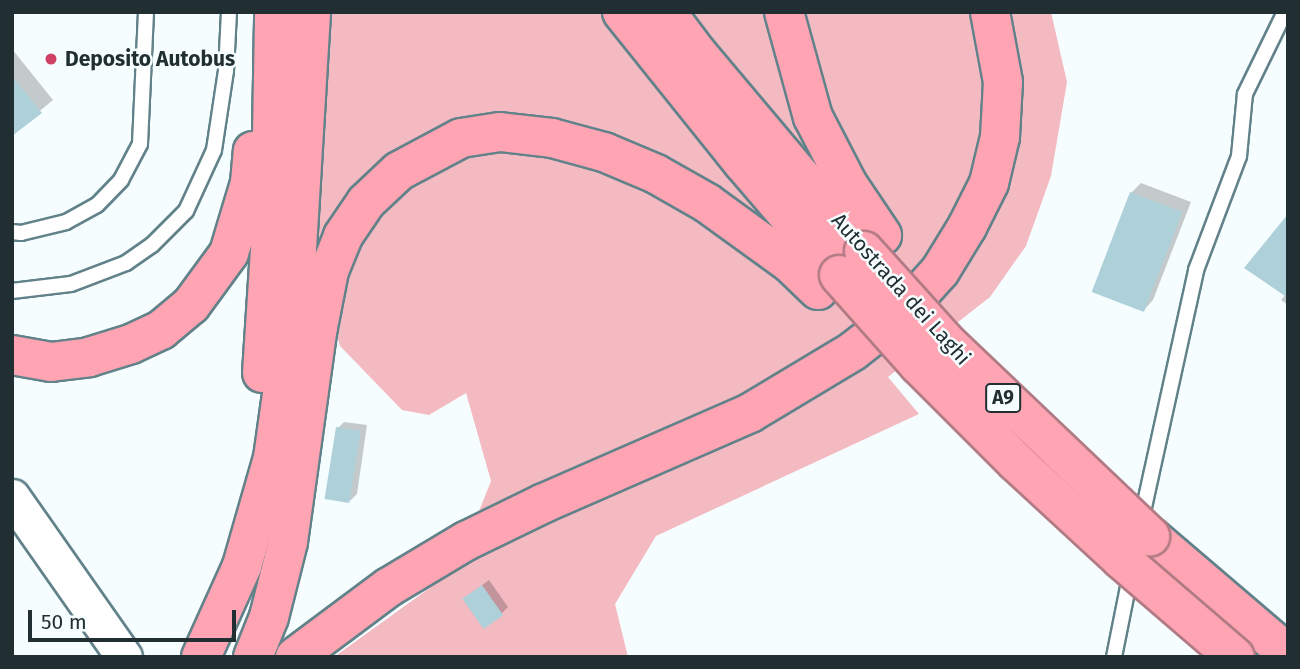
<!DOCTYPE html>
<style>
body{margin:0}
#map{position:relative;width:1300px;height:669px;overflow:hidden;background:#f6fdff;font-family:"Fira Sans",sans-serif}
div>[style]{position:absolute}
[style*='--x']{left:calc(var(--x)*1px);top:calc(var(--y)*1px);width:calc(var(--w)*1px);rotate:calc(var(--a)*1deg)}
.green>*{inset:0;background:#f3bac2}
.shadow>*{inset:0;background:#0003}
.building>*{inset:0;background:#aed0d9;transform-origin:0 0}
.roads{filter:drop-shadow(2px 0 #62828a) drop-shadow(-2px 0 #62828a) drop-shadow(0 2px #62828a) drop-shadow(0 -2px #62828a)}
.service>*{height:14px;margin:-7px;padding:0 7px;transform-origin:7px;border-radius:7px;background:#fff}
.tertiary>*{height:35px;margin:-17.5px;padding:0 17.5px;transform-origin:17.5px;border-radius:17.5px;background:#fff}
.motorway>*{height:38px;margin:-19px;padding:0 19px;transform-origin:19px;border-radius:19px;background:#ffa4b2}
.bridges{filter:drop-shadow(2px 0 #b17b85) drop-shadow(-2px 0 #b17b85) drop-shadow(0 2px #b17b85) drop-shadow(0 -2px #b17b85)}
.motorway-bridge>*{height:38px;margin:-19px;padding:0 19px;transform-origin:19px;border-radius:19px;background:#ffa4b2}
.dots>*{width:19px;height:19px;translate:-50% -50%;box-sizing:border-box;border:4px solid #f6fdff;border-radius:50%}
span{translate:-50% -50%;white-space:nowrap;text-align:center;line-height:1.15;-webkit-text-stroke:5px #f6fdff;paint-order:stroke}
.shield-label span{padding:2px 5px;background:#f6fdff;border:2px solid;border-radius:5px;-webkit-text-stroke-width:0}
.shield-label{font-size:19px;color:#212f32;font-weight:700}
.poi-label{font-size:21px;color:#212f32;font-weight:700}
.left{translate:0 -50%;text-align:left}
.street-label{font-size:21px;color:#212f32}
.frame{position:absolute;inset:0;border:14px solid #212f32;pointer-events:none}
.scale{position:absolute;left:28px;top:610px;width:208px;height:32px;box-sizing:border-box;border:4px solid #212f32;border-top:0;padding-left:9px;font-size:21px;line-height:24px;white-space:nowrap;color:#212f32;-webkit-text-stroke:5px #f6fdff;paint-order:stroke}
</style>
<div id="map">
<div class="green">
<div style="clip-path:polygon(323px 12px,1051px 12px,1067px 82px,1051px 176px,1026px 246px,990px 297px,888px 377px,919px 414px,656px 536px,615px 604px,628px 657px,334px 657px,456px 569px,491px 481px,466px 393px,429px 415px,402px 410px,340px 346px,312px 246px)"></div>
</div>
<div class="shadow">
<div style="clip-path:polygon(12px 49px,53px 100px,12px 134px)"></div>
<div style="clip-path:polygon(1141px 183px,1191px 202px,1153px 300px,1144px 310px,1131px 193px)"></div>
<div style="clip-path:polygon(1288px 217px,1288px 305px,1281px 300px,1286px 294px)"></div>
<div style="clip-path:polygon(344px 422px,367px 425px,357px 494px,350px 501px,338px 428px)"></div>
<div style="clip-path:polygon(489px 580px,508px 607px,501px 614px,464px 599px)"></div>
</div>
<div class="building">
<div style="clip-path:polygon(12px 76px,42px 113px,12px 136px)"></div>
<div style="left:1130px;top:192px;width:56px;height:107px;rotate:21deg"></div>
<div style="clip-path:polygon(1288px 214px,1288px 298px,1244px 268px)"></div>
<div style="left:336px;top:427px;width:25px;height:73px;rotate:9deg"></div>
<div style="left:482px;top:585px;width:37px;height:24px;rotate:55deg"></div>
</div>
<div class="roads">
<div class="service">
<div style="--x:12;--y:232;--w:9;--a:6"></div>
<div style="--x:21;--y:233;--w:46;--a:-13.7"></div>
<div style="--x:66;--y:222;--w:35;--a:-29"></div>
<div style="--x:97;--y:205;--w:35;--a:-46"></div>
<div style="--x:121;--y:180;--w:41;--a:-62.2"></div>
<div style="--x:140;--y:144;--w:132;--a:-87.4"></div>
<div style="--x:12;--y:291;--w:59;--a:-6.8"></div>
<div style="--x:71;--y:284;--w:59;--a:-20.9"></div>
<div style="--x:126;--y:263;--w:32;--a:-35"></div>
<div style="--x:152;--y:245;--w:48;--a:-45"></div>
<div style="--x:186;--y:211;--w:67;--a:-65.3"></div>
<div style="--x:214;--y:150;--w:80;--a:-81.4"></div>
<div style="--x:226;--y:71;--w:59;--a:-87.1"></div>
<div style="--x:1141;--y:521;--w:257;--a:-77.6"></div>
<div style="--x:1196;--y:270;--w:122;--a:-69.3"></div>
<div style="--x:1239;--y:156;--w:62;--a:-84.5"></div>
<div style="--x:1245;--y:94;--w:91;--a:-64"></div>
<div style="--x:1114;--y:657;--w:87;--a:-78.7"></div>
</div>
<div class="tertiary">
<div style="--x:12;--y:497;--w:195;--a:55"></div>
</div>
<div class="motorway">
<div style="--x:622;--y:12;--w:193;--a:51.3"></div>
<div style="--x:743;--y:163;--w:148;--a:49.4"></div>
<div style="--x:666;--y:12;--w:51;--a:52.9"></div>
<div style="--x:697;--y:53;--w:259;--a:49.9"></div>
<div style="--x:784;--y:12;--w:109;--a:74.6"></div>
<div style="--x:813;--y:117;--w:74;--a:62.7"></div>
<div style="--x:847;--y:183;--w:63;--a:56.1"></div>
<div style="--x:12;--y:355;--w:40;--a:10"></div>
<div style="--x:51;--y:362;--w:38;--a:-7"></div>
<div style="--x:89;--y:357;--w:44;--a:-17.2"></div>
<div style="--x:131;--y:344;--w:33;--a:-25"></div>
<div style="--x:161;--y:330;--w:39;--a:-40"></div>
<div style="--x:191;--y:305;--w:64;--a:-53.8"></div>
<div style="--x:229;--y:253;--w:73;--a:-73.3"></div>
<div style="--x:250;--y:183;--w:32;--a:-85"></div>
<div style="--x:262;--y:373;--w:124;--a:-86.3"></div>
<div style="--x:270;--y:249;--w:237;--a:-89"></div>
<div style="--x:1150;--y:536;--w:182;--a:40.5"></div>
<div style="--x:201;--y:657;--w:100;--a:-65.7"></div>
<div style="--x:242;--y:566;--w:112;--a:-74"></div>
<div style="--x:273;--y:458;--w:143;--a:-82"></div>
<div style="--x:293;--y:316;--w:305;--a:-86.6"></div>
<div style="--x:253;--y:657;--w:43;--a:-68.2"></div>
<div style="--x:269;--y:617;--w:77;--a:-75.8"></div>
<div style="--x:288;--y:542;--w:217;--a:-82.1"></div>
<div style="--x:318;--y:327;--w:57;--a:-78.9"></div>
<div style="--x:329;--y:271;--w:38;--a:-68"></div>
<div style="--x:343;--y:236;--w:41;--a:-55.9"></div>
<div style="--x:366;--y:202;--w:45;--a:-43.2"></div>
<div style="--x:399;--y:171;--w:70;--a:-28"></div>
<div style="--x:461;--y:138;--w:39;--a:-9"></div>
<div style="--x:500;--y:132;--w:52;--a:6.6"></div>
<div style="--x:552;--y:138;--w:54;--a:15.1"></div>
<div style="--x:604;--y:152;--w:56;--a:22.9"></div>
<div style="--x:656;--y:174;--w:59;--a:29.6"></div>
<div style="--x:707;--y:203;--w:102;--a:35.9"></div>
<div style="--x:790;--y:263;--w:39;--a:44"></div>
<div style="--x:295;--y:657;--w:117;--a:-36.7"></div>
<div style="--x:389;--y:587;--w:90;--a:-30.9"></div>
<div style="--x:466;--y:541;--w:87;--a:-26"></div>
<div style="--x:544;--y:503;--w:225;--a:-23.6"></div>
<div style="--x:750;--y:413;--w:120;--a:-31"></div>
<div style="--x:853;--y:351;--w:62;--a:-37.8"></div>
<div style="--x:902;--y:313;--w:57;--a:-47.9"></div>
<div style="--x:940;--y:271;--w:52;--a:-58.5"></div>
<div style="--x:967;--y:227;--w:49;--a:-63.4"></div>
<div style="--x:989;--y:183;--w:47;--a:-76.6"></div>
<div style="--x:1000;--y:137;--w:55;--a:-86.9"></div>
<div style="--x:1003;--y:82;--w:71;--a:-100.5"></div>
</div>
</div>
<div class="bridges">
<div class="motorway-bridge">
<div style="--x:864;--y:251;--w:122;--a:48"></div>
<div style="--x:946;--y:342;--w:282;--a:43.6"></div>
<div style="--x:839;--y:275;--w:120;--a:48.4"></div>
<div style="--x:919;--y:365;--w:137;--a:45"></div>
<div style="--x:1016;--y:462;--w:143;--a:42.7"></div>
<div style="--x:1121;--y:559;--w:150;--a:40.7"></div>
</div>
</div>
<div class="dots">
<div style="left:51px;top:59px;background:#d04166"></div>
</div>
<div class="shield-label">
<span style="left:1003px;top:398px">A9</span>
</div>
<div class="poi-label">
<span class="left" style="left:65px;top:59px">Deposito Autobus</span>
</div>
<div class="street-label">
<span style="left:901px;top:289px;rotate:48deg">Autostrada dei Laghi</span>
</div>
<div class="frame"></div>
<div class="scale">50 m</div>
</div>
